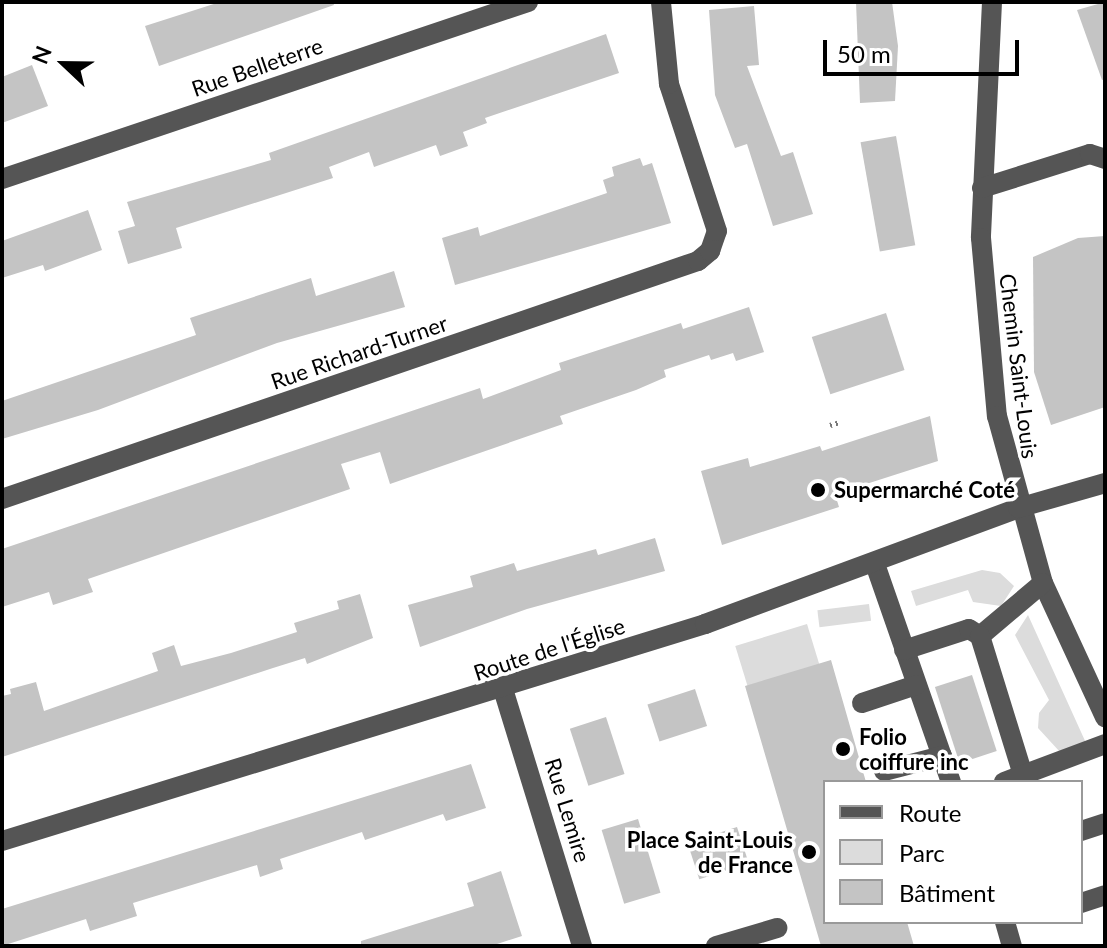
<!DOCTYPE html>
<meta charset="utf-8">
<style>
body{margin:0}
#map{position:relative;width:1107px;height:948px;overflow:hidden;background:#fff;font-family:Lato,sans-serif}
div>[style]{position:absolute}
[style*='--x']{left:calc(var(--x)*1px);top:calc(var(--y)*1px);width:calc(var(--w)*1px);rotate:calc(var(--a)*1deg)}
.green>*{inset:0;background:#dcdcdc;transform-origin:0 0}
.building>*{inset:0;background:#c4c4c4;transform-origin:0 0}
.path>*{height:5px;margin-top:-2.5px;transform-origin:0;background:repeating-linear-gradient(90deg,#777 0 2px,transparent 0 6px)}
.minor>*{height:20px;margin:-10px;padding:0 10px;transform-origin:10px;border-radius:10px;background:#555}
.dots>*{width:22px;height:22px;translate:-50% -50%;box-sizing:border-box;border:4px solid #fff;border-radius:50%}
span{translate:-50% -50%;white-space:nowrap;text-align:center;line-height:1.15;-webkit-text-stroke:7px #fff;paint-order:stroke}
.street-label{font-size:22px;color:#000}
.poi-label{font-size:22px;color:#000;font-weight:700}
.left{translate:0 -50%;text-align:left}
.right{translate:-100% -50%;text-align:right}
.frame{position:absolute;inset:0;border:4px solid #000;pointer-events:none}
.legend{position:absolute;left:823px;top:780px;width:260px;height:144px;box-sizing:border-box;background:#fff;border:2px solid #999;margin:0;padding:10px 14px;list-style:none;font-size:24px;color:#000}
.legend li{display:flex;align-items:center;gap:16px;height:40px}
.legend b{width:40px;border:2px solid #999}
.north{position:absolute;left:24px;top:24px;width:80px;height:80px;-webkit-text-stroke:6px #fff;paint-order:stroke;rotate:292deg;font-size:22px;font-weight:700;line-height:32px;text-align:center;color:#000}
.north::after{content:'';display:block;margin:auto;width:28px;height:36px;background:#000;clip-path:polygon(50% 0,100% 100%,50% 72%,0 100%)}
.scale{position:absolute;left:823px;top:40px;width:196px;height:36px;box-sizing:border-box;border:4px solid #000;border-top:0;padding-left:10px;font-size:24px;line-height:28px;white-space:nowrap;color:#000;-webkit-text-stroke:6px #fff;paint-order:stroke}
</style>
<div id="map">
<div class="green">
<div style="clip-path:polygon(982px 570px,1000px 573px,1014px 586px,1001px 606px,973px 602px,968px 590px,916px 606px,911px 591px)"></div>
<div style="left:869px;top:604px;width:17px;height:52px;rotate:83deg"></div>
<div style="clip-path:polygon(1028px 615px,1086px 743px,1060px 752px,1038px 728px,1039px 713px,1049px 700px,1015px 635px)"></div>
<div style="left:807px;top:624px;width:42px;height:75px;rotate:73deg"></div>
</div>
<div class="building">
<div style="clip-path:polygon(220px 2px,333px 2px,334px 5px,159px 66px,145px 26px)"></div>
<div style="clip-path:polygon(856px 2px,892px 2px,898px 46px,895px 101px,860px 103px)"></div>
<div style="clip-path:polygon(1105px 2px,1105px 79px,1102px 80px,1077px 10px)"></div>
<div style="clip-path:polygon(754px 6px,759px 65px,747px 66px,781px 156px,793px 152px,813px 214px,773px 226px,747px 144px,735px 148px,715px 95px,709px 10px)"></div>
<div style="clip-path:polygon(606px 34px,619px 73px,485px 118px,487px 123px,463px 132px,468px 146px,440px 156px,436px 145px,374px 167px,369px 152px,329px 167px,333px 178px,176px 228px,182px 248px,128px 264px,118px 231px,135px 226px,127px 202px,271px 160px,269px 153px)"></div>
<div style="clip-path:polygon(32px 65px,48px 106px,2px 123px,2px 77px)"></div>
<div style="left:896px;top:136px;width:111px;height:36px;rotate:80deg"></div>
<div style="clip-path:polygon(640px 158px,643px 166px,652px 163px,671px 223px,455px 285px,442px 238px,478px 227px,480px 236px,607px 193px,603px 180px,614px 176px,612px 167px)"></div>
<div style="clip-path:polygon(88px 210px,102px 250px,45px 271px,43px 265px,2px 278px,2px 241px)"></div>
<div style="clip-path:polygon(1105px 236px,1105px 407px,1051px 425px,1034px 372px,1033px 257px,1078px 238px)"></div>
<div style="clip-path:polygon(394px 271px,405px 307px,277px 343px,98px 410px,2px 439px,2px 401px,196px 335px,190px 318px,311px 278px,316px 296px)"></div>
<div style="clip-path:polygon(749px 307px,764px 352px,736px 361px,733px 353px,711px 360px,709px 355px,664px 370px,666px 377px,636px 390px,560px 416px,563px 424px,390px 484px,380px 452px,341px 464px,350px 489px,88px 579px,93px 592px,53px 605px,49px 592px,2px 607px,2px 549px,480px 388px,483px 399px,561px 370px,559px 363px,681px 323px,683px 329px)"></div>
<div style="left:886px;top:313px;width:60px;height:78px;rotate:72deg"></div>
<div style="clip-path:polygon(930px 416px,938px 461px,835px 494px,839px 507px,722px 545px,701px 471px,748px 458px,750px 467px,820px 446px,822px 451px)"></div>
<div style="clip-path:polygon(655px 538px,665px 571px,527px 609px,420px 647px,408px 605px,473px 587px,470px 576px,514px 563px,517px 571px,596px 549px,598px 555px)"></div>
<div style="clip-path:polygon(360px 594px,373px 638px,307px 664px,305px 658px,273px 668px,2px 757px,2px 696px,11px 694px,10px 689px,36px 682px,44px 711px,158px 671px,152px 653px,174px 645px,181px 666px,231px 653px,297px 632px,294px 623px,339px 609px,337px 601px)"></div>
<div style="clip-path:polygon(831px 660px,866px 782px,825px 782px,825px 922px,907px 922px,914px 946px,821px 946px,745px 686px)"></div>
<div style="left:972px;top:675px;width:80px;height:39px;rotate:72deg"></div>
<div style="left:695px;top:689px;width:39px;height:50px;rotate:72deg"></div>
<div style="left:606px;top:717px;width:60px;height:38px;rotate:72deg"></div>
<div style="clip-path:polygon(471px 764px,486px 808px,446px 821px,443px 814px,365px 840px,362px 832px,280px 859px,283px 869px,260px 877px,257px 865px,133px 903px,137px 916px,90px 931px,86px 919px,2px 946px,2px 909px)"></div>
<div style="left:638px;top:819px;width:77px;height:38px;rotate:73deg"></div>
<div style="left:737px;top:827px;width:38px;height:52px;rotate:72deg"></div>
<div style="clip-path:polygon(501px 871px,522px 936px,491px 946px,361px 946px,361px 941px,474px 906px,467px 883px)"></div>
</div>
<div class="path">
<div style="--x:830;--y:425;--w:10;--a:-17"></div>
</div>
<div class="minor">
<div style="--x:992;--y:2;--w:236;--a:92.7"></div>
<div style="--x:981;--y:238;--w:179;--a:84.9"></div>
<div style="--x:997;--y:416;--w:173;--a:74.6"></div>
<div style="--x:1043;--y:583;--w:148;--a:65.2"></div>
<div style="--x:2;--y:179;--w:555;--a:-18.6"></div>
<div style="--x:982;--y:188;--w:113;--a:-17.5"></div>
<div style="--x:1090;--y:154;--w:16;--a:18"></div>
<div style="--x:2;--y:499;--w:736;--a:-18.88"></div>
<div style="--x:698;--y:261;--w:16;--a:-40"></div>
<div style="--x:710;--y:251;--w:21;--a:-71"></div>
<div style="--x:717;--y:231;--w:155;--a:-108.1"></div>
<div style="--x:669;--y:84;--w:82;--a:-95.6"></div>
<div style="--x:875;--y:564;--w:231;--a:70.8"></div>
<div style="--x:980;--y:636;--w:82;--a:-40.1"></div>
<div style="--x:904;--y:650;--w:68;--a:-17.9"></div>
<div style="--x:969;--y:629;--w:13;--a:32"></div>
<div style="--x:980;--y:636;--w:145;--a:72.8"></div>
<div style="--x:503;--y:689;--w:269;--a:72.9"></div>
<div style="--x:862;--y:703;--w:57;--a:-18.4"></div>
<div style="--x:884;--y:771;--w:60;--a:-14.5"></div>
<div style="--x:1004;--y:782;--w:108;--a:-20.6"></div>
<div style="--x:1081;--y:831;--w:25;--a:-18"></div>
<div style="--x:2;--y:841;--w:736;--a:-17.15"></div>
<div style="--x:705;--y:624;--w:334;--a:-20.3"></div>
<div style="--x:1018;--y:508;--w:91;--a:-16"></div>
<div style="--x:1081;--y:903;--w:25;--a:-18"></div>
<div style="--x:1005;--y:922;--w:25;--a:74"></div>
<div style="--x:716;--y:946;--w:64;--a:-16.4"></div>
</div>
<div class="dots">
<div style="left:818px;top:490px;background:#000"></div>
<div style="left:843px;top:749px;background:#000"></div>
<div style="left:809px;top:852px;background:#000"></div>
</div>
<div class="street-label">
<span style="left:257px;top:67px;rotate:-19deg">Rue Belleterre</span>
<span style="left:359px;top:352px;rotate:-19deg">Rue Richard-Turner</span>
<span style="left:1019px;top:366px;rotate:83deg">Chemin Saint-Louis</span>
<span style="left:549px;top:649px;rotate:-18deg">Route de l'Église</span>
<span style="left:568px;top:810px;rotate:73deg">Rue Lemire</span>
</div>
<div class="poi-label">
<span class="left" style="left:834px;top:490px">Supermarché Coté</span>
<span class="left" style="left:859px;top:749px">Folio<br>coiffure inc</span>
<span class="right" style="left:793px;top:852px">Place Saint-Louis<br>de France</span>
</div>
<div class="frame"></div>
<ul class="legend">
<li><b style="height:10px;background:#555"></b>Route</li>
<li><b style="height:22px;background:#dcdcdc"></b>Parc</li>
<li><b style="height:22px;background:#c4c4c4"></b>Bâtiment</li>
</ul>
<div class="north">N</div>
<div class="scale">50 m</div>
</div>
